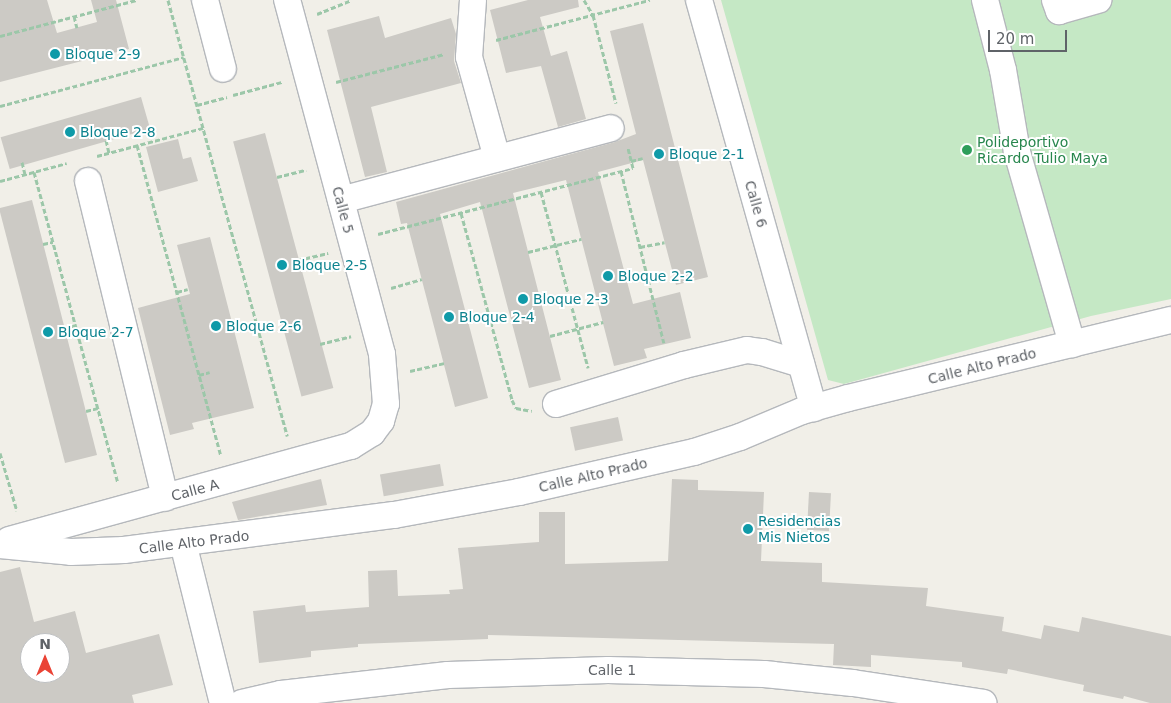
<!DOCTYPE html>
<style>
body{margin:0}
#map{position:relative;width:1171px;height:703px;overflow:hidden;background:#f1efe8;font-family:"DejaVu Sans",sans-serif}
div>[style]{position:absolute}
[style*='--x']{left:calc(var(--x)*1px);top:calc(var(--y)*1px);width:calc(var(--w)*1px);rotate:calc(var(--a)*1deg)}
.green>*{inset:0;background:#c5e8c5}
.building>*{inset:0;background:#cccac5;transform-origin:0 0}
.path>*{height:3px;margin-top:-1.5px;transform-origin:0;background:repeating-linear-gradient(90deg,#9cc7a9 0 5px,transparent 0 7.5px)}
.roads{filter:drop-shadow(1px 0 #b5b8bc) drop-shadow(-1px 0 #b5b8bc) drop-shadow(0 1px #b5b8bc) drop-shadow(0 -1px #b5b8bc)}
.minor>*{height:26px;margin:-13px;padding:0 13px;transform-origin:13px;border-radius:13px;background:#fff}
.dots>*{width:14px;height:14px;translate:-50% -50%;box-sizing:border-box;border:2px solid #fff;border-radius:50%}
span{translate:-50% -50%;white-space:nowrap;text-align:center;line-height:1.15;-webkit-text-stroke:4px #fff;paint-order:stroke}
.culture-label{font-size:14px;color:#0d838f}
.left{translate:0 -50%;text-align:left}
.leisure-label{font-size:14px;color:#27864d}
.street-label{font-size:14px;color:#5f6368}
.north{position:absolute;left:20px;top:633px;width:50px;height:50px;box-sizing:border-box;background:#fff;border:1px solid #bfc1c3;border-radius:50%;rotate:0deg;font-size:14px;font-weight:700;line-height:20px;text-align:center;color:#5f6368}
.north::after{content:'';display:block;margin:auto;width:18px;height:22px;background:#ea4335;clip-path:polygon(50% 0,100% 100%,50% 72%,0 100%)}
.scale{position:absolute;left:988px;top:30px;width:79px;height:22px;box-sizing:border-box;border:2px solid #5f6368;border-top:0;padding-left:6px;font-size:15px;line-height:18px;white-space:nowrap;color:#5f6368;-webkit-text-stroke:4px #fff;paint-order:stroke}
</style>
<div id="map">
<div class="green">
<div style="clip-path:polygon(721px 0,1171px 0,1171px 299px,1091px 316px,844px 384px,828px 380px)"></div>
</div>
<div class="building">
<div style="clip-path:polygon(0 0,47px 0,57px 33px,97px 22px,91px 0,116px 0,129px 49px,0 82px)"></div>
<div style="clip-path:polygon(528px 0,578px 0,579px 7px,540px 17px,551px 56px,567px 51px,586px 119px,558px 127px,541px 66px,506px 73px,490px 10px)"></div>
<div style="clip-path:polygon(379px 16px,385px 38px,451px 18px,456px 34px,454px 61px,461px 83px,371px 107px,387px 172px,365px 177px,327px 30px)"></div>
<div style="clip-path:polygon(643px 23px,708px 277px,676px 285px,643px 160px,598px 172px,633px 304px,680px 292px,691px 338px,644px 349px,647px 358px,614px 366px,566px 180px,513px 193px,561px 380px,529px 388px,480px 202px,440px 214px,488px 398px,455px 407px,407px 223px,401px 224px,396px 202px,615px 142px,636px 134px,610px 31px)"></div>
<div style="left:141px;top:97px;width:33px;height:146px;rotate:74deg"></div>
<div style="left:265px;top:133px;width:264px;height:33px;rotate:75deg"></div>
<div style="clip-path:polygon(178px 139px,183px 159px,191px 157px,198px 181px,158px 192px,146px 147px)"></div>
<div style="clip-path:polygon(32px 200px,97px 455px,65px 463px,0 212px,0 208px)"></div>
<div style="clip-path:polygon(210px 237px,254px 408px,192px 423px,194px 429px,170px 435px,138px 308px,190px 294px,177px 245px)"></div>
<div style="left:618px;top:417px;width:24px;height:49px;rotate:78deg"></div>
<div style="left:440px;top:464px;width:22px;height:61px;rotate:80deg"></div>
<div style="clip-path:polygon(321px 479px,327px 505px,238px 520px,232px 502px)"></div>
<div style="clip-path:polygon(672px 479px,698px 480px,698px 490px,764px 492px,761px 561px,822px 563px,822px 582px,928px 588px,926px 606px,1004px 617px,1002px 631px,1041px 639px,1044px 625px,1079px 632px,1082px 617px,1171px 636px,1171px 703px,1150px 703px,1124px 696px,1123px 699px,1083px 691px,1084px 685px,1008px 669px,1007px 674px,962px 667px,962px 662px,871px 655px,871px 667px,833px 665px,834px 644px,488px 635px,488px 639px,358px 644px,358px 647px,311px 651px,311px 657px,259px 663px,253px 611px,305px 605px,306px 612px,369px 607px,368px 571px,397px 570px,398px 596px,450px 594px,449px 590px,463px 589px,458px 548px,539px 542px,539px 512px,565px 512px,565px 564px,668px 561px)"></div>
<div style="left:809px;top:492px;width:22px;height:38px;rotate:3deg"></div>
<div style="clip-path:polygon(evenodd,20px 567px,34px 622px,75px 611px,86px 653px,159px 634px,173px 685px,132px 695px,134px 703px,0 703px,0 572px,20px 567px,30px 643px,60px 643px,60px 673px,30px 673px,30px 643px)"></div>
</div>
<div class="path">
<div style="--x:168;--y:0;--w:452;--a:74.7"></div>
<div style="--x:584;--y:0;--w:17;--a:59"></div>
<div style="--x:593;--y:15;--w:91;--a:75.4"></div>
<div style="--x:317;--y:14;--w:37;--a:-22"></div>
<div style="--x:74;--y:16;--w:12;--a:76"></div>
<div style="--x:0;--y:36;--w:141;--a:-14.8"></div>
<div style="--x:496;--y:40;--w:159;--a:-14.6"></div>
<div style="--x:336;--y:82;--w:112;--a:-14.5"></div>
<div style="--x:233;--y:95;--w:51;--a:-14.9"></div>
<div style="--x:197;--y:105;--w:31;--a:-15"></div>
<div style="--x:0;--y:106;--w:190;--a:-14.9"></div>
<div style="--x:106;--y:140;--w:13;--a:77"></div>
<div style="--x:137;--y:145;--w:322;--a:74.9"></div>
<div style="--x:97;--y:156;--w:110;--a:-14.8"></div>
<div style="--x:631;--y:161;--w:12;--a:-14"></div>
<div style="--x:22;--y:162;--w:12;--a:76"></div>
<div style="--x:621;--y:171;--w:177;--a:76"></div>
<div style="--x:34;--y:172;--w:322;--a:74.9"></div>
<div style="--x:277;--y:177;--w:30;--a:-14"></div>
<div style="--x:0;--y:181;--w:69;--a:-15"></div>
<div style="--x:541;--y:192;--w:182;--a:75"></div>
<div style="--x:461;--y:213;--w:194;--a:74.7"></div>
<div style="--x:512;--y:400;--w:9;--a:63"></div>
<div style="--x:516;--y:408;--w:16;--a:11"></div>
<div style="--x:378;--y:234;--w:263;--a:-14.5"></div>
<div style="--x:633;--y:168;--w:21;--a:-104"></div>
<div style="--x:43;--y:244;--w:10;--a:-11"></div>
<div style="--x:640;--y:247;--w:25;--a:-11"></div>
<div style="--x:528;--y:252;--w:55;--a:-13.8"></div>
<div style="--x:298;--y:260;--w:31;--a:-13"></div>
<div style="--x:391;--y:288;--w:32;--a:-16"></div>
<div style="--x:177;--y:292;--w:11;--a:-15"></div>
<div style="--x:65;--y:328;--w:11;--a:-15"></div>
<div style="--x:550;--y:336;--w:55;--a:-14.8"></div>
<div style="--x:320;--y:344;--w:32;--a:-14"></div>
<div style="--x:410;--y:371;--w:35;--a:-13"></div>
<div style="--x:199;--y:375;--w:11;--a:-15"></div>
<div style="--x:86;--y:411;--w:12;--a:-14"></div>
<div style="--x:0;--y:453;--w:60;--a:73.7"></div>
</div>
<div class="roads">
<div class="minor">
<div style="--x:205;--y:0;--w:71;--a:75.4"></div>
<div style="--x:473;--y:0;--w:57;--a:94"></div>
<div style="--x:469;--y:57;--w:105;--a:74.5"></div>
<div style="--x:699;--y:0;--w:424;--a:74.3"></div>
<div style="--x:985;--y:0;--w:72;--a:75.6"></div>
<div style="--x:1003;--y:70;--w:83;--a:80.3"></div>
<div style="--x:1017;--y:152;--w:200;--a:74"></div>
<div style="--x:1055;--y:0;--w:12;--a:70"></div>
<div style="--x:1059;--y:11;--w:41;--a:-15.8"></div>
<div style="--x:88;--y:181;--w:326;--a:76.3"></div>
<div style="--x:341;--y:200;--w:279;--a:-14.9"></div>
<div style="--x:556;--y:404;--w:134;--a:-16.9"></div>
<div style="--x:684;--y:365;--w:65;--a:-13.4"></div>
<div style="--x:747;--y:350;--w:15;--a:8"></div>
<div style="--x:762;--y:352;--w:41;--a:17.1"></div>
<div style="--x:9;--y:540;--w:355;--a:-15.4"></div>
<div style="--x:351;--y:446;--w:25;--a:-32"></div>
<div style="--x:372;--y:433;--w:15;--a:-53"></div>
<div style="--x:381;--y:421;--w:18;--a:-74"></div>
<div style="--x:386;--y:404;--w:50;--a:-94.6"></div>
<div style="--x:382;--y:354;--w:367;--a:-105"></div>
<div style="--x:183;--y:543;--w:165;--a:76"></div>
<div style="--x:0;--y:545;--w:71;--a:5.6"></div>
<div style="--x:71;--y:552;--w:53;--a:-2.2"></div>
<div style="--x:124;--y:550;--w:272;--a:-7.4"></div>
<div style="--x:394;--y:515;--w:127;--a:-10.4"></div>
<div style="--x:519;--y:492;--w:180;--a:-12.9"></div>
<div style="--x:694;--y:452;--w:48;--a:-18.1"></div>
<div style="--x:740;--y:437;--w:67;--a:-22.8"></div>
<div style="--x:802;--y:411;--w:48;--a:-15.8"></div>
<div style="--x:848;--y:398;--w:332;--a:-13.6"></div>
<div style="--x:242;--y:703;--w:40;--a:-13"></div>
<div style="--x:281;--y:694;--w:168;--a:-6.5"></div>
<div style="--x:448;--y:675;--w:160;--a:-1.8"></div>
<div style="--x:608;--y:670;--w:156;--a:1.5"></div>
<div style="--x:764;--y:674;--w:89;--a:5.8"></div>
<div style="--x:853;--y:683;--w:132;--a:8.7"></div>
</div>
</div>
<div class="dots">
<div style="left:55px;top:54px;background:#0f9aa8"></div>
<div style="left:70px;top:132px;background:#0f9aa8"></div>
<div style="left:967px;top:150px;background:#2e9e5b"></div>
<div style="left:659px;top:154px;background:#0f9aa8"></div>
<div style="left:282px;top:265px;background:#0f9aa8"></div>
<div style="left:608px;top:276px;background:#0f9aa8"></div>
<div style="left:523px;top:299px;background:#0f9aa8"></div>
<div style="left:449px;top:317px;background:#0f9aa8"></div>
<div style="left:216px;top:326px;background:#0f9aa8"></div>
<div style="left:48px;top:332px;background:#0f9aa8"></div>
<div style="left:748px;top:529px;background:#0f9aa8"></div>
</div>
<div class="culture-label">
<span class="left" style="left:65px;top:54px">Bloque 2-9</span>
<span class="left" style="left:80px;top:132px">Bloque 2-8</span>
<span class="left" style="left:669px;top:154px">Bloque 2-1</span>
<span class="left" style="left:292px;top:265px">Bloque 2-5</span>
<span class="left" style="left:618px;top:276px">Bloque 2-2</span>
<span class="left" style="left:533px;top:299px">Bloque 2-3</span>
<span class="left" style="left:459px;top:317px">Bloque 2-4</span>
<span class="left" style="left:226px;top:326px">Bloque 2-6</span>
<span class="left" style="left:58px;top:332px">Bloque 2-7</span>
<span class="left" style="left:758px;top:529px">Residencias<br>Mis Nietos</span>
</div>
<div class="leisure-label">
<span class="left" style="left:977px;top:150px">Polideportivo<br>Ricardo Tulio Maya</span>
</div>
<div class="street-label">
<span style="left:756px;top:204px;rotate:74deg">Calle 6</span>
<span style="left:343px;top:210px;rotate:75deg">Calle 5</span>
<span style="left:982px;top:366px;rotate:-14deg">Calle Alto Prado</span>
<span style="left:593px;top:475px;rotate:-13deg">Calle Alto Prado</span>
<span style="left:195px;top:490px;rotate:-15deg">Calle A</span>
<span style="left:194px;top:542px;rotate:-7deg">Calle Alto Prado</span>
<span style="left:612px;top:670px">Calle 1</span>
</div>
<div class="north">N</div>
<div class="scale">20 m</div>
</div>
